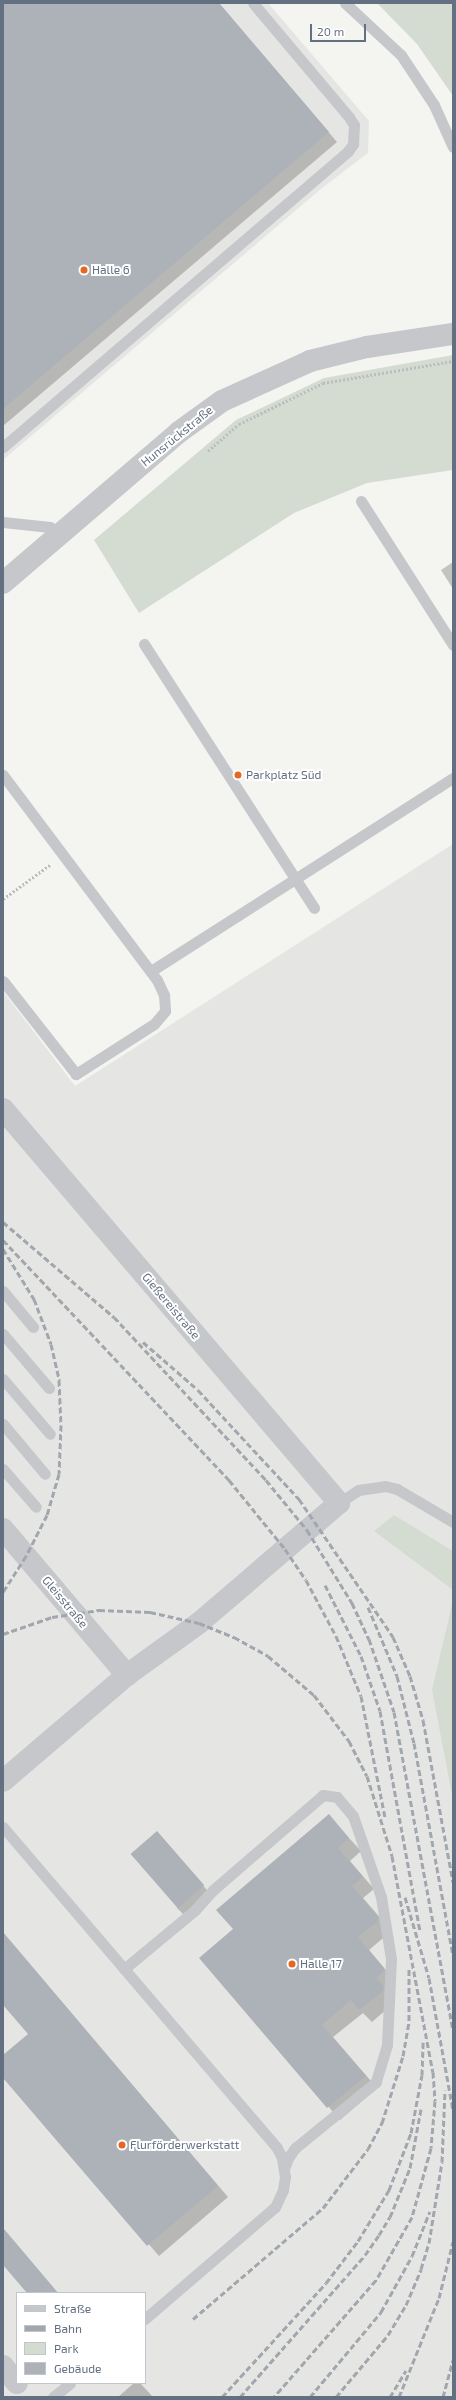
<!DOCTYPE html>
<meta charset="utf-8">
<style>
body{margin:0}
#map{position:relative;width:456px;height:2400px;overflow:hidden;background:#f4f5f1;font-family:"Exo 2",sans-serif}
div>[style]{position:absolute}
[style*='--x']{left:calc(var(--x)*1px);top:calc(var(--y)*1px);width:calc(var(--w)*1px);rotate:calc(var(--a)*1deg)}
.built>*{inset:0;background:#e5e6e4}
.green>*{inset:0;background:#d4dcd2}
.shadow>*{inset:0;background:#0003}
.building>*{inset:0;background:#adb2b9;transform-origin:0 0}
.path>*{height:2.5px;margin-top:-1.25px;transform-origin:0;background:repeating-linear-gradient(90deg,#bcbdc0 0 2px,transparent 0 4px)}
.service>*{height:11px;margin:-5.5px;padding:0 5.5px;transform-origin:5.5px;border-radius:5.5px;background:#c5c7cb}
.minor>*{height:22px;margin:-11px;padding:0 11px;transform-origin:11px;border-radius:11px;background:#c5c7cb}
.rail>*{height:3px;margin-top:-1.5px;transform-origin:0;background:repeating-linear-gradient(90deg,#a2a7ae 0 6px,transparent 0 9px)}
.dots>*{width:11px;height:11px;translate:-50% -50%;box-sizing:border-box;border:2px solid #fff;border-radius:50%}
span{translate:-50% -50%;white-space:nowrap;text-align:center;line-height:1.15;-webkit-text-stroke:4px #fff;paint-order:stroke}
.poi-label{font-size:12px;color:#637082}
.left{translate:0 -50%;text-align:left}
.street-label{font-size:12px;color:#637082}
.frame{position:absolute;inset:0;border:4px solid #637082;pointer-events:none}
.legend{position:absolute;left:16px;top:2292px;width:130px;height:92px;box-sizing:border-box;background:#fff;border:1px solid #c1c6cd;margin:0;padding:5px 7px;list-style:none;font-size:12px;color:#637082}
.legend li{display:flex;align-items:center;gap:8px;height:20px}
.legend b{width:20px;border:1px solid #c1c6cd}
.scale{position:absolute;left:310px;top:24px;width:56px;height:18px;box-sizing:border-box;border:2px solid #637082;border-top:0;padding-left:5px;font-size:12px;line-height:14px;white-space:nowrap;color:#637082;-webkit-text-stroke:3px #fff;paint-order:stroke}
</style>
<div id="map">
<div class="built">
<div style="clip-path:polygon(3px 3px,268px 3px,369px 121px,368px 153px,322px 188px,3px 460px)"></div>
<div style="clip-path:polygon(evenodd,453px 844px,453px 2397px,3px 2397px,3px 991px,75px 1086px,453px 844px,17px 2293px,145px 2293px,145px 2383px,17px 2383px,17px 2293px)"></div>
</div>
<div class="green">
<div style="clip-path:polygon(377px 3px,453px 3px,453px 96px,417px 44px)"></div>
<div style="clip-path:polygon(453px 355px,453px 470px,367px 483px,294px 513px,139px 613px,94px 540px,236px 420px,324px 378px)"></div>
<div style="clip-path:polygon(394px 1515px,453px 1551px,453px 1590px,374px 1531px)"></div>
<div style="clip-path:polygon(453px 1600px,453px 1800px,432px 1690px)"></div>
</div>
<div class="shadow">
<div style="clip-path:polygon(3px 3px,219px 3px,337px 142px,3px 426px)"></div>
<div style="clip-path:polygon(453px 562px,453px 589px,441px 570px)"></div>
<div style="clip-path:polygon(328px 1815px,361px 1851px,350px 1861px,374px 1889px,363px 1898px,389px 1928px,389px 1933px,369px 1950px,395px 1981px,394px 2003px,372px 2022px,363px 2013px,333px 2037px,377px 2088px,340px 2120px,201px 1958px,234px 1929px)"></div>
<div style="clip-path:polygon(157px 1832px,212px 1896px,187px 1918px,177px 1908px)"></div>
<div style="clip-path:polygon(3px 1933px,228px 2197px,159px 2256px,3px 2076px,3px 2057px,30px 2034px,3px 2003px)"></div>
<div style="clip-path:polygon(3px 2228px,58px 2293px,29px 2293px,3px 2263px)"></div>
<div style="clip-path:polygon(134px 2383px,140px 2383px,153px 2397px,118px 2397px)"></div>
</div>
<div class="building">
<div style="clip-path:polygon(3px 3px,219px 3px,329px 132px,3px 409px)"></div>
<div style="clip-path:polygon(329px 1814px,349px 1838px,338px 1848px,363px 1877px,352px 1886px,377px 1915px,378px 1921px,358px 1937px,384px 1968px,383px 1972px,376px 1978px,383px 1986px,383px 1991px,359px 2010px,351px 2000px,322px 2025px,366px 2076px,327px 2108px,199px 1958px,233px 1929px,216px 1910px)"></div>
<div style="left:157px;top:1831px;width:72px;height:35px;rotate:49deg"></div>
<div style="clip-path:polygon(3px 1932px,218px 2186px,147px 2246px,3px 2078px,3px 2055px,28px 2034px,3px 2005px)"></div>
<div style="clip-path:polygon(3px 2228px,58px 2293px,27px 2293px,3px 2265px)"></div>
</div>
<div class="path">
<div style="--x:208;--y:451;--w:41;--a:-41.1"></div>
<div style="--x:239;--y:424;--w:93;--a:-26"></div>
<div style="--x:323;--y:383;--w:132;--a:-9.6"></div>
<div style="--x:3;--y:899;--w:59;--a:-36.1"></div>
</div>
<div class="service">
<div style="--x:345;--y:3;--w:76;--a:42.9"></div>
<div style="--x:401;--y:55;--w:60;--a:56.6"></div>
<div style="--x:434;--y:105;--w:46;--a:65.7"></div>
<div style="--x:3;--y:447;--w:455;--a:-40.6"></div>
<div style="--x:348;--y:151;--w:9;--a:-54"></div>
<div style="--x:353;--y:144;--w:19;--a:-87"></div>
<div style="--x:354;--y:125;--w:9;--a:-122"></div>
<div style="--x:349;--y:117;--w:149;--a:-130.1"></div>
<div style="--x:361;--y:501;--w:171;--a:57.4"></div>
<div style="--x:3;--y:522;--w:47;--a:6.1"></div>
<div style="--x:50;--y:527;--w:12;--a:48"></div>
<div style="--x:144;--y:644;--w:314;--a:57.2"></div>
<div style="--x:3;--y:775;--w:256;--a:53.1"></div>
<div style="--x:157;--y:980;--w:17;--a:65"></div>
<div style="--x:164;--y:995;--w:16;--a:86"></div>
<div style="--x:165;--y:1011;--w:17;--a:130"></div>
<div style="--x:154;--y:1024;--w:93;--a:147.3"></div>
<div style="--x:76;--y:1074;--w:118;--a:-128.1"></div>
<div style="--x:151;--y:971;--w:358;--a:-32.6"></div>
<div style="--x:3;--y:1291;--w:47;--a:50.2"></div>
<div style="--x:3;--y:1334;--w:71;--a:49.6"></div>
<div style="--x:3;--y:1379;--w:72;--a:49.5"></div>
<div style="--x:3;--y:1424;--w:65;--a:50"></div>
<div style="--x:3;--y:1469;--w:50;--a:49"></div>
<div style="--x:339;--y:1503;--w:23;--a:-34"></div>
<div style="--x:358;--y:1490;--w:27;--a:-8"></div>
<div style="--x:385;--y:1486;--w:12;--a:14"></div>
<div style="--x:397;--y:1489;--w:65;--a:30.5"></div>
<div style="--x:3;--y:1827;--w:422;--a:49.5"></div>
<div style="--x:277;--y:2148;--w:11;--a:63"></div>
<div style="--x:282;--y:2158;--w:19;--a:81"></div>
<div style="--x:285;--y:2177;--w:13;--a:99"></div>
<div style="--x:283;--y:2190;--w:19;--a:115"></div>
<div style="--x:275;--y:2207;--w:172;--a:139.3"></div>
<div style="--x:124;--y:1969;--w:92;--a:-39.7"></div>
<div style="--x:195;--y:1910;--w:27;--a:-48"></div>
<div style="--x:213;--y:1890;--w:145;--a:-40.8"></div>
<div style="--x:323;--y:1795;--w:14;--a:8"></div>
<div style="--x:337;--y:1797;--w:25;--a:50"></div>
<div style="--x:353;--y:1816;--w:86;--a:70.9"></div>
<div style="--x:381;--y:1897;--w:63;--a:80.8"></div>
<div style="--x:391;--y:1959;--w:86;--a:92.7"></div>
<div style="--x:387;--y:2045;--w:39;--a:107"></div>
<div style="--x:376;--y:2082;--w:104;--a:140.8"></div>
<div style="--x:295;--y:2148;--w:12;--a:125"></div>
<div style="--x:288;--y:2158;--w:12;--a:110"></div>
<div style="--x:53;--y:2397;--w:22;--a:-39"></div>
</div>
<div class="minor">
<div style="--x:3;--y:583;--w:232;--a:-40.6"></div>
<div style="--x:179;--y:432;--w:53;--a:-35.8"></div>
<div style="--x:222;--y:401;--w:97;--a:-24.4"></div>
<div style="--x:310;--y:361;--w:59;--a:-13.8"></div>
<div style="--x:367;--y:347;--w:87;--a:-8.6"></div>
<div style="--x:3;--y:1109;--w:518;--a:49.54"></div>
<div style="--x:339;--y:1503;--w:184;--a:139.4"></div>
<div style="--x:199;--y:1623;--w:89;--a:144.2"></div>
<div style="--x:127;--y:1675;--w:163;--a:139.5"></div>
<div style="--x:3;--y:1529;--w:192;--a:49.7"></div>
<div style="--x:3;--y:2366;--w:22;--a:51"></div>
</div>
<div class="rail">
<div style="--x:3;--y:1222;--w:146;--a:40.6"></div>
<div style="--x:114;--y:1317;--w:223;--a:47"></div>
<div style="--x:266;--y:1480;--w:65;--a:50.6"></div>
<div style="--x:307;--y:1530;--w:86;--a:58.3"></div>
<div style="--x:352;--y:1603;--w:40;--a:65"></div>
<div style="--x:369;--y:1639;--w:77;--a:71.1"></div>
<div style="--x:394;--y:1712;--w:322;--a:79.5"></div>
<div style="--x:3;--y:1240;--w:330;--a:46.7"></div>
<div style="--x:229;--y:1480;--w:89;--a:50.9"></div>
<div style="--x:285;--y:1549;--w:37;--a:56"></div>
<div style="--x:306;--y:1580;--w:64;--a:61.8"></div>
<div style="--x:336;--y:1636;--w:65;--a:67.4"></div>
<div style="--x:361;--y:1696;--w:123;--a:78.8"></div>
<div style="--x:3;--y:1249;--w:59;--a:58.2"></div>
<div style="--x:34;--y:1299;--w:48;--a:69.3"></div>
<div style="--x:51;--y:1344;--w:37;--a:77"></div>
<div style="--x:59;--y:1380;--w:45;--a:87.5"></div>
<div style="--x:61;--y:1425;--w:49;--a:92.3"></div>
<div style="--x:59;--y:1474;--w:43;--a:106.3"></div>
<div style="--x:47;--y:1515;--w:46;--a:117.1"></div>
<div style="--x:26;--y:1556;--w:43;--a:122.6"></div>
<div style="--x:143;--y:1342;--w:73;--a:41.1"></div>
<div style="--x:198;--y:1390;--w:149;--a:47.2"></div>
<div style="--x:299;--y:1499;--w:167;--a:55.7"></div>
<div style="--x:393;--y:1637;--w:43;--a:66.4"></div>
<div style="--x:410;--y:1676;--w:46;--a:73.5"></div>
<div style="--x:423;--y:1720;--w:165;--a:79.5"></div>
<div style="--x:325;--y:1585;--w:80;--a:63.1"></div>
<div style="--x:361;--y:1656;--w:58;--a:70.9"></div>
<div style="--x:380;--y:1711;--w:224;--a:79.7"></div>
<div style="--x:368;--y:1607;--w:75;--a:67.2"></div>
<div style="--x:397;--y:1676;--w:69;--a:75.8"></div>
<div style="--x:414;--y:1743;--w:216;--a:79.6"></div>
<div style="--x:3;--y:1634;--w:52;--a:-19.1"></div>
<div style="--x:52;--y:1617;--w:48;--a:-8.5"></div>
<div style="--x:99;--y:1610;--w:51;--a:2.2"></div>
<div style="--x:150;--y:1612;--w:50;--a:12.7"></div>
<div style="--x:199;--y:1623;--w:38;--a:22"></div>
<div style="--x:234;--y:1637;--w:39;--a:29"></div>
<div style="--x:268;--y:1656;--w:60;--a:40.3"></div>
<div style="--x:314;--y:1695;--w:58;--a:52.7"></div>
<div style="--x:349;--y:1741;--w:39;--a:63"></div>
<div style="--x:367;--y:1776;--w:84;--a:72.6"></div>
<div style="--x:392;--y:1856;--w:220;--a:79.3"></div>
<div style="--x:433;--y:2072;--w:29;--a:86"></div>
<div style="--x:435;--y:2101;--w:47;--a:94.9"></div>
<div style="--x:431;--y:2148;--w:72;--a:105.4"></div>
<div style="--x:412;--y:2217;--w:73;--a:119.7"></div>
<div style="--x:376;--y:2280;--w:155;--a:131.1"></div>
<div style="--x:405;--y:1897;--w:84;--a:73.5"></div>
<div style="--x:429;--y:1978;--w:134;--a:79.7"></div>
<div style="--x:193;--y:2319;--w:171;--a:-40.5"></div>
<div style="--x:323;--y:2208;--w:74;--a:-52.7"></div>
<div style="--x:368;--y:2149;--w:30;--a:-62"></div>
<div style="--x:382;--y:2123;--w:70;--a:-72.6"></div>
<div style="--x:403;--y:2056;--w:36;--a:-80"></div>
<div style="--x:409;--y:2021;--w:52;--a:-90"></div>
<div style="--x:222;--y:2397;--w:154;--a:-47.6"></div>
<div style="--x:326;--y:2283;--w:53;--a:-52.7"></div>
<div style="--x:358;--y:2241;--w:60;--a:-58.7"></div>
<div style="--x:389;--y:2190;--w:61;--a:-68.9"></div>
<div style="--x:411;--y:2133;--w:59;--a:-79.3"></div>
<div style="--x:422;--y:2075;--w:33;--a:-88"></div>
<div style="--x:240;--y:2397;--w:189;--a:-48.6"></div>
<div style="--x:365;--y:2255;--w:24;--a:-55"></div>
<div style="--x:379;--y:2235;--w:21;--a:-59"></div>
<div style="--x:390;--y:2217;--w:53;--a:-67.8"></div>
<div style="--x:410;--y:2168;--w:60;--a:-79.4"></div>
<div style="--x:310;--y:2397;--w:111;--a:-50.1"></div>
<div style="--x:381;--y:2312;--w:64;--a:-61"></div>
<div style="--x:412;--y:2256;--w:48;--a:-68.2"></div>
<div style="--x:336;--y:2397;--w:81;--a:-50"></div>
<div style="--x:388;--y:2335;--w:35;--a:-59"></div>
<div style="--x:406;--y:2305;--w:39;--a:-67"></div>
<div style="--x:421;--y:2269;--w:27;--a:-73"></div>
<div style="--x:429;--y:2243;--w:82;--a:-80.9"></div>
<div style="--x:442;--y:2162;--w:72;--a:-87.6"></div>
<div style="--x:390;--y:2397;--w:31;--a:-59"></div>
<div style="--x:399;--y:2397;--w:107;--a:-68"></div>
<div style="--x:439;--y:2298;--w:58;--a:-76"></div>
<div style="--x:443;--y:2397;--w:38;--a:-75"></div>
</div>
<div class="dots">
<div style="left:84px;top:270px;background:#e46821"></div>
<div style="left:238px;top:775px;background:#e46821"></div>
<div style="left:292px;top:1964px;background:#e46821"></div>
<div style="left:122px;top:2145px;background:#e46821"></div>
</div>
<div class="poi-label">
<span class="left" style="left:92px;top:270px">Halle 6</span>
<span class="left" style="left:246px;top:775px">Parkplatz Süd</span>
<span class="left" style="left:300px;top:1964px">Halle 17</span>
<span class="left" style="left:130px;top:2145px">Flurförderwerkstatt</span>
</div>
<div class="street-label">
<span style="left:177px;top:436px;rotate:-39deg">Hunsrückstraße</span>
<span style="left:171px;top:1306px;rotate:50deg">Gießereistraße</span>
<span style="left:65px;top:1602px;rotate:50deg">Gleisstraße</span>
</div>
<div class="frame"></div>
<ul class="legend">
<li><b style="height:5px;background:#c5c7cb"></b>Straße</li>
<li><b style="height:5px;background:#a2a7ae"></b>Bahn</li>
<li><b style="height:11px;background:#d4dcd2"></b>Park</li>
<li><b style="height:11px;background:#adb2b9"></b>Gebäude</li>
</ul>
<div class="scale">20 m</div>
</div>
